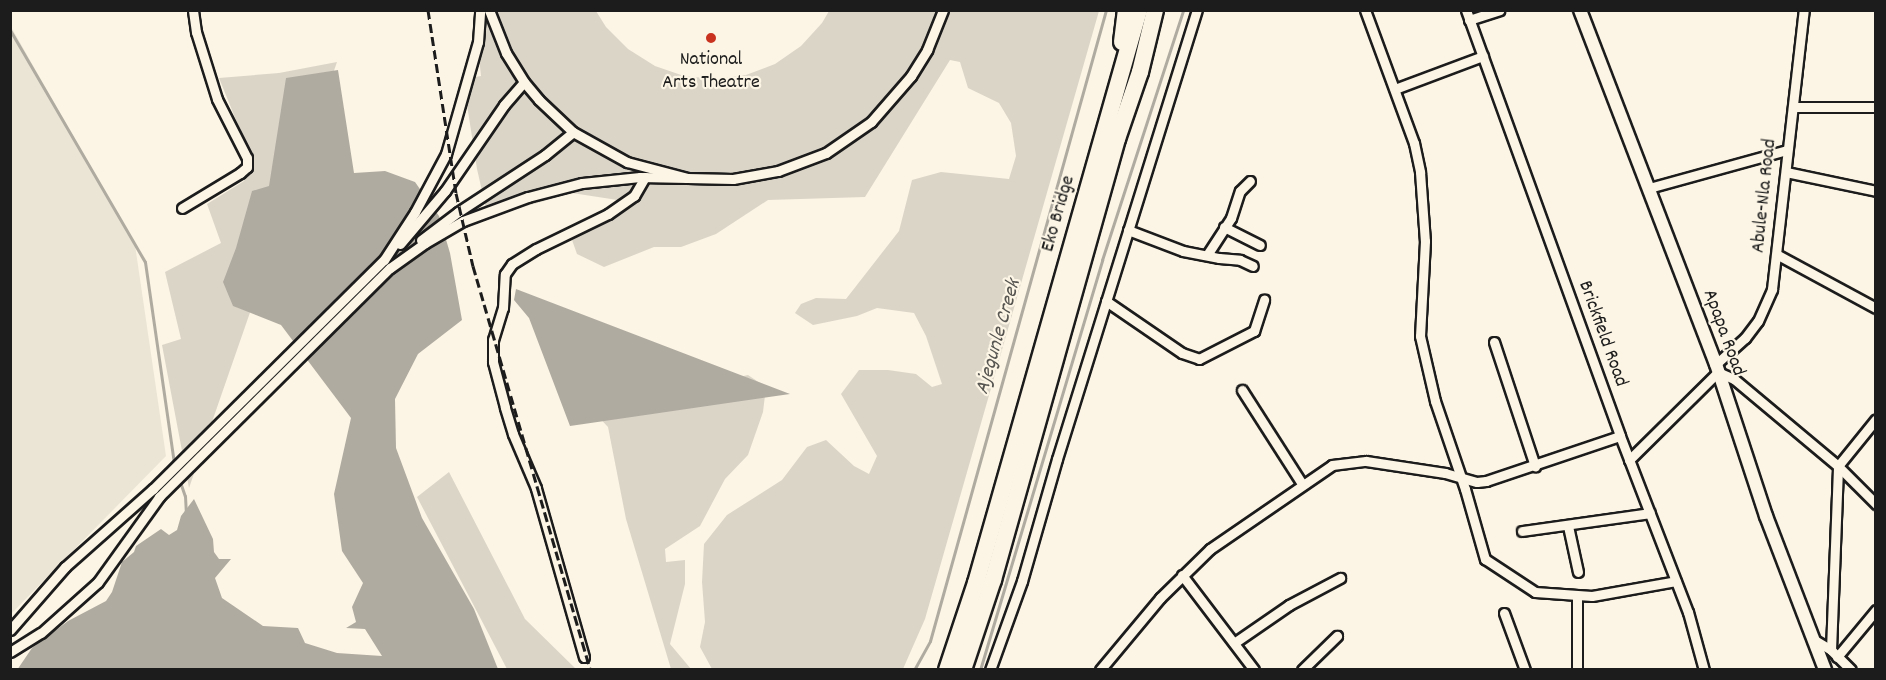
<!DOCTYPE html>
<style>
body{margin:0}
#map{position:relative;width:1886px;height:680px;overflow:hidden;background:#fcf5e5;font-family:Dekko,sans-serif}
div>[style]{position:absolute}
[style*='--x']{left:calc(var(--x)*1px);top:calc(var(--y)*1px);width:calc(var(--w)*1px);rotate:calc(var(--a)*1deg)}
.built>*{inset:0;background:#ebe5d6}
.green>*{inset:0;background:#dbd5c8}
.water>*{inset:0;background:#b0aba1}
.stream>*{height:3px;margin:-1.5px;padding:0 1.5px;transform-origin:1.5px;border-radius:1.5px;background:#b0aba1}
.roads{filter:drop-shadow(2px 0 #1c1c1c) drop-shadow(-2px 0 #1c1c1c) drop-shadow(0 2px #1c1c1c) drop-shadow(0 -2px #1c1c1c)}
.street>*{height:9px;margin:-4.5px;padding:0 4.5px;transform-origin:4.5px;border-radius:4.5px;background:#fcf5e5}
.secondary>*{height:12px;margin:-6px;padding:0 6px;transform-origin:6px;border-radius:6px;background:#fcf5e5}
.highway>*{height:16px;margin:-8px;padding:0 8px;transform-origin:8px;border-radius:8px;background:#fcf5e5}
.rail>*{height:3px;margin-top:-1.5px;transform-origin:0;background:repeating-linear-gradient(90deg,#1c1c1c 0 9px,transparent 0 13.5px)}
.dots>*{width:16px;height:16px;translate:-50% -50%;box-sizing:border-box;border:3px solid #fcf5e5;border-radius:50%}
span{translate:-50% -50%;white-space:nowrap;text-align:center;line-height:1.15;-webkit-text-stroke:4.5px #fcf5e5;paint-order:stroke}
.poi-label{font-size:20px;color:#1c1c1c}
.street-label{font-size:20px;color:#1c1c1c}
.water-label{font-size:21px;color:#575551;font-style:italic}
.frame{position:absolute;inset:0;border:12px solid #1c1c1c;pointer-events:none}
</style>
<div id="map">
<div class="built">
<div style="clip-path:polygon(10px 25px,135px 245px,166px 456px,11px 614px)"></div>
</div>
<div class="green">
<div style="clip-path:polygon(474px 11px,596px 11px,606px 27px,628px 49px,655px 66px,684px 76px,715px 79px,746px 75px,775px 64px,801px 46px,822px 23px,829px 11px,1099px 11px,925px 619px,903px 669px,712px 669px,700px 647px,705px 622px,702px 582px,704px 544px,727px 515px,782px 480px,807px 447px,826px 440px,854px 466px,869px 474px,877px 456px,841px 394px,859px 370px,888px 370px,916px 374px,932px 387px,942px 384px,926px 336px,914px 313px,877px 308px,857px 316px,813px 325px,795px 313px,801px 304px,816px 298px,846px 299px,899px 231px,912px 180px,941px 172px,1009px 179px,1016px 156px,1011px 123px,999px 103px,968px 88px,960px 62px,950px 60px,865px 197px,768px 200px,716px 234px,681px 247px,654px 247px,604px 267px,577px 254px,572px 240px,637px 203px,572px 193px,488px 217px,477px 169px,463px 79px,481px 76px)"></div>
<div style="clip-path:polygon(337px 62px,189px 488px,162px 345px,181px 339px,165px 272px,221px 243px,207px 204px,244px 181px,253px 162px,219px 78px,279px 73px)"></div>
<div style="clip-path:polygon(748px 375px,766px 387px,763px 412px,748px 455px,725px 479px,700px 526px,665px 549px,666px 562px,685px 560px,685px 584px,670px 644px,691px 669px,671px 669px,626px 519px,608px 427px,592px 410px)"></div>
<div style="clip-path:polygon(449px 472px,525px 619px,576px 669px,507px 669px,417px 497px)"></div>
</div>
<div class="water">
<div style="clip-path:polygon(338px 70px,354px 173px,385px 171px,415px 182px,439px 216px,450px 253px,462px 320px,418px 354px,395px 399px,396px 448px,422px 518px,474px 609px,498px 669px,17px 670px,32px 648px,68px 621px,106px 601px,112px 592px,122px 562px,134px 552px,136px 546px,161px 529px,169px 535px,177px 530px,181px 516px,194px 499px,213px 539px,214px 552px,219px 559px,231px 559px,215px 578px,222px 598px,263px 626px,298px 628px,305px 643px,337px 653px,382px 656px,365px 629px,346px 628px,356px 622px,352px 607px,363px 583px,342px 551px,334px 494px,351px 418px,281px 325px,233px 306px,223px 282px,236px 248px,252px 191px,269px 186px,286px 78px)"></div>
<div style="clip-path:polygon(516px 289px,790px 394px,570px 426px,529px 318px,514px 300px)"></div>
</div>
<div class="stream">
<div style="--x:10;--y:30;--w:268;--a:59.8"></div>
<div style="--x:145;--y:262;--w:204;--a:81.8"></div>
<div style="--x:179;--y:479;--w:18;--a:71"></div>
<div style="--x:185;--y:496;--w:17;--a:87"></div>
<div style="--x:914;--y:670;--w:33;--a:-61"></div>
<div style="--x:930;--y:641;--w:655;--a:-74.42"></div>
<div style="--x:980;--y:670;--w:428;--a:-73.4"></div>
<div style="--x:1102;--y:260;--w:263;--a:-72"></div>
</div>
<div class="roads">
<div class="street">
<div style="--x:489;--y:10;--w:46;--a:68.4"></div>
<div style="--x:506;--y:53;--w:34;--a:58"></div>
<div style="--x:524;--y:82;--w:23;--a:50"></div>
<div style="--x:539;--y:100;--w:47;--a:43.3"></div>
<div style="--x:573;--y:132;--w:62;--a:29.1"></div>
<div style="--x:627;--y:162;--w:62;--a:14.9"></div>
<div style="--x:687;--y:178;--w:46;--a:1.2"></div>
<div style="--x:733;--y:179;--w:46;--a:-10.1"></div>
<div style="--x:778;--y:171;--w:51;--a:-20.6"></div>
<div style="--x:826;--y:153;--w:55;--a:-34.6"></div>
<div style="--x:871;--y:122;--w:61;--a:-49"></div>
<div style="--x:911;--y:76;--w:31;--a:-58"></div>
<div style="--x:927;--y:50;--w:43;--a:-68.2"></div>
<div style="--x:1365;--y:10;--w:142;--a:69.8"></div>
<div style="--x:1414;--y:143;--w:30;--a:78"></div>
<div style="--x:1420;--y:172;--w:69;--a:85.9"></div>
<div style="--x:1425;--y:241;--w:95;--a:93"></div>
<div style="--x:1420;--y:336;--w:67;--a:77"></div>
<div style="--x:1435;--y:401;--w:93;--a:71.2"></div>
<div style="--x:1465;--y:489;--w:73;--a:74.1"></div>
<div style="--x:1485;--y:559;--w:60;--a:33.4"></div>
<div style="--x:1535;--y:592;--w:57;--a:4"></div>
<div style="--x:1592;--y:596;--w:85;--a:-10.1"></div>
<div style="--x:1466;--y:10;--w:453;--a:70.1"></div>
<div style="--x:1620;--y:436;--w:189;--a:68.9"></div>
<div style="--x:1688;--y:612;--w:60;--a:74.6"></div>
<div style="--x:1469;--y:20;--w:32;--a:-18"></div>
<div style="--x:1395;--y:89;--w:94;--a:-20.6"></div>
<div style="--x:1794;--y:107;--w:82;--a:0"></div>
<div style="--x:1786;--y:172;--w:92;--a:11.9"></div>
<div style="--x:1649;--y:188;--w:143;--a:-15.4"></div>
<div style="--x:182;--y:208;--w:68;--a:-31.1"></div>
<div style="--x:240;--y:173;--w:9;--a:-41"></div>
<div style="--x:247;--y:167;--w:9;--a:-90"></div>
<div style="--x:247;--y:158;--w:66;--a:-117"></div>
<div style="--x:217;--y:99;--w:70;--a:-107.4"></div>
<div style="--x:196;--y:32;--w:22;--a:-98"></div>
<div style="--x:1224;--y:227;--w:40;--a:26.6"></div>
<div style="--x:1128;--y:230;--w:59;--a:20.9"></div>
<div style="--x:1183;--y:251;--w:37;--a:11"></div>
<div style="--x:1219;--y:258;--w:21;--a:5"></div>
<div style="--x:1240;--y:260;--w:14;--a:25"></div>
<div style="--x:421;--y:240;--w:46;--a:-37.1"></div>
<div style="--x:458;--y:212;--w:104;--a:-33.2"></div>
<div style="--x:545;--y:155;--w:36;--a:-39"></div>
<div style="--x:400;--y:244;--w:70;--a:-49.7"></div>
<div style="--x:445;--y:191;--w:104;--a:-55.5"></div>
<div style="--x:504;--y:105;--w:30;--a:-49"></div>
<div style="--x:1207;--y:255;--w:44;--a:-57"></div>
<div style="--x:1231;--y:218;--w:28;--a:-72"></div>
<div style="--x:1240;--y:191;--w:14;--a:-45"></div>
<div style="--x:1778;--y:255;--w:111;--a:28.4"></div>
<div style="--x:1106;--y:301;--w:92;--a:34.4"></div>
<div style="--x:1182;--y:353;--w:18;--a:19"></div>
<div style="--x:1199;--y:359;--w:62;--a:-27"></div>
<div style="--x:1254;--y:331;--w:33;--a:-72"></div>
<div style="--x:1494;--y:342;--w:131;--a:71.7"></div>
<div style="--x:1716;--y:364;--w:39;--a:-42"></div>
<div style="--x:1745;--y:338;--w:21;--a:-53"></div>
<div style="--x:1758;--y:321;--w:35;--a:-66"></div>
<div style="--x:1772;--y:289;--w:281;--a:-83.5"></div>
<div style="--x:1242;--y:390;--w:112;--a:57.4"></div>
<div style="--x:1629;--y:460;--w:125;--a:-44.7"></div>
<div style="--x:1718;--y:372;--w:17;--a:24"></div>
<div style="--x:1734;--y:379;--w:136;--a:39.9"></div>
<div style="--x:1838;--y:466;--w:54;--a:45"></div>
<div style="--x:1568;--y:526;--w:47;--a:77.7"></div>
<div style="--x:1522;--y:531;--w:129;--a:-8"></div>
<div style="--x:1182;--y:575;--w:119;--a:52.8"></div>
<div style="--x:1577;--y:596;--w:74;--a:90"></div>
<div style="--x:1504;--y:613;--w:61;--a:69.8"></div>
<div style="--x:10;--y:630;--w:84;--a:-48.9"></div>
<div style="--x:65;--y:567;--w:118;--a:-41.6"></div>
<div style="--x:153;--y:489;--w:325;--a:-44.8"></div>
<div style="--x:384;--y:260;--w:57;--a:-57.1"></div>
<div style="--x:415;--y:212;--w:66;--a:-61.9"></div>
<div style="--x:446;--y:154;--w:116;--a:-74.1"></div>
<div style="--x:478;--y:42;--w:32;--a:-86"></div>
<div style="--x:1813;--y:639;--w:21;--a:31"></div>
<div style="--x:1831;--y:650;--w:28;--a:45"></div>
<div style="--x:1234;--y:643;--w:67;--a:-34.6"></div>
<div style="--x:1289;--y:605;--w:58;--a:-27.9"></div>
<div style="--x:1831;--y:650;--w:184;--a:-87.8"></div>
<div style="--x:1838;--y:466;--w:60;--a:-51"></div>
<div style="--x:10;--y:652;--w:36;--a:-32"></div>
<div style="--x:41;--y:633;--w:76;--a:-41.8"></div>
<div style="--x:98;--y:582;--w:105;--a:-54.3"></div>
<div style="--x:159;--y:497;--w:325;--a:-44.8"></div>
<div style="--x:390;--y:268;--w:43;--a:-35.5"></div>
<div style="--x:425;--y:243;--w:44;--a:-30.1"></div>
<div style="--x:463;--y:221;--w:69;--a:-20.3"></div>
<div style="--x:528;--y:197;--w:56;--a:-14.5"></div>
<div style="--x:582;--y:183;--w:58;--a:-5.9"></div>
<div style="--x:640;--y:177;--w:47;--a:1.2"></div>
<div style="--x:584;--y:657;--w:176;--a:-105.9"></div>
<div style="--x:536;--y:488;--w:59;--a:-113.1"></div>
<div style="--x:513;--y:434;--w:28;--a:-107"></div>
<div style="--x:505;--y:407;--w:47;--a:-104.9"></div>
<div style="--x:493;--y:362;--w:22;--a:-90"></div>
<div style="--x:493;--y:340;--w:34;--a:-73"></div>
<div style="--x:503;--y:308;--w:34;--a:-87"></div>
<div style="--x:505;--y:274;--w:12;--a:-55"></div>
<div style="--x:512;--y:264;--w:28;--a:-32"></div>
<div style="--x:536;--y:249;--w:80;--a:-25.9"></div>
<div style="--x:608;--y:214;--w:32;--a:-35"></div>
<div style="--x:634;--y:196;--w:22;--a:-60"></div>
<div style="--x:1837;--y:657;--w:61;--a:-50.3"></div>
<div style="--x:990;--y:670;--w:95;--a:-70.2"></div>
<div style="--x:1022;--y:581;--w:127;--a:-74"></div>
<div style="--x:1057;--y:459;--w:470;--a:-72.7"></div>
<div style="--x:1100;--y:670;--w:94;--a:-50.2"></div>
<div style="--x:1160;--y:598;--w:70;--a:-44.4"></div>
<div style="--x:1210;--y:549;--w:148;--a:-34.5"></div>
<div style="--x:1332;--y:465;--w:34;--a:-7"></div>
<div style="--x:1366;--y:461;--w:80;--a:8.6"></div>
<div style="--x:1445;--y:473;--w:33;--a:16"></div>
<div style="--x:1477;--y:482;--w:9;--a:-6"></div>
<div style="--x:1486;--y:481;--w:141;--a:-18.6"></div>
<div style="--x:1302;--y:670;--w:49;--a:-44.2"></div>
</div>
<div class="secondary">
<div style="--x:1580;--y:10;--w:379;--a:69"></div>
<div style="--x:1716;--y:364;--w:160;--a:71.8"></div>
<div style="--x:1766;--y:516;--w:165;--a:69"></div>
</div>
<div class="highway">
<div style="--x:1122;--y:42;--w:32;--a:-83"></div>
<div style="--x:947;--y:670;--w:92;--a:-71.6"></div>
<div style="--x:976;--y:583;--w:596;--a:-74.12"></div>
<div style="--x:963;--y:670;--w:95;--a:-71.6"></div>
<div style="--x:993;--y:580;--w:458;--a:-74.3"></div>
<div style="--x:1117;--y:139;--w:71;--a:-71.1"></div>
<div style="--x:1140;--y:72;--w:64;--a:-76.4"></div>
</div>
</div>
<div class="rail">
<div style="--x:428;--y:10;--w:185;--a:81.3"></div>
<div style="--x:456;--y:193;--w:75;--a:76.9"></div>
<div style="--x:473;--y:266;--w:421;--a:73.8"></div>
</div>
<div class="dots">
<div style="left:711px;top:38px;background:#c8321e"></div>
</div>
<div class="poi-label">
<span style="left:711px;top:72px">National<br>Arts Theatre</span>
</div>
<div class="street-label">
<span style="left:1765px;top:196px;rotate:-84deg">Abule-Nla Road</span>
<span style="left:1059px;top:214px;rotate:-74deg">Eko Bridge</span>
<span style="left:1723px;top:333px;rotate:70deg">Apapa Road</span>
<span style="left:1602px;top:334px;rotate:70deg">Brickfield Road</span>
</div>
<div class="water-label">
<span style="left:999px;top:337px;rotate:-74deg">Ajegunle Creek</span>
</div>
<div class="frame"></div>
</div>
